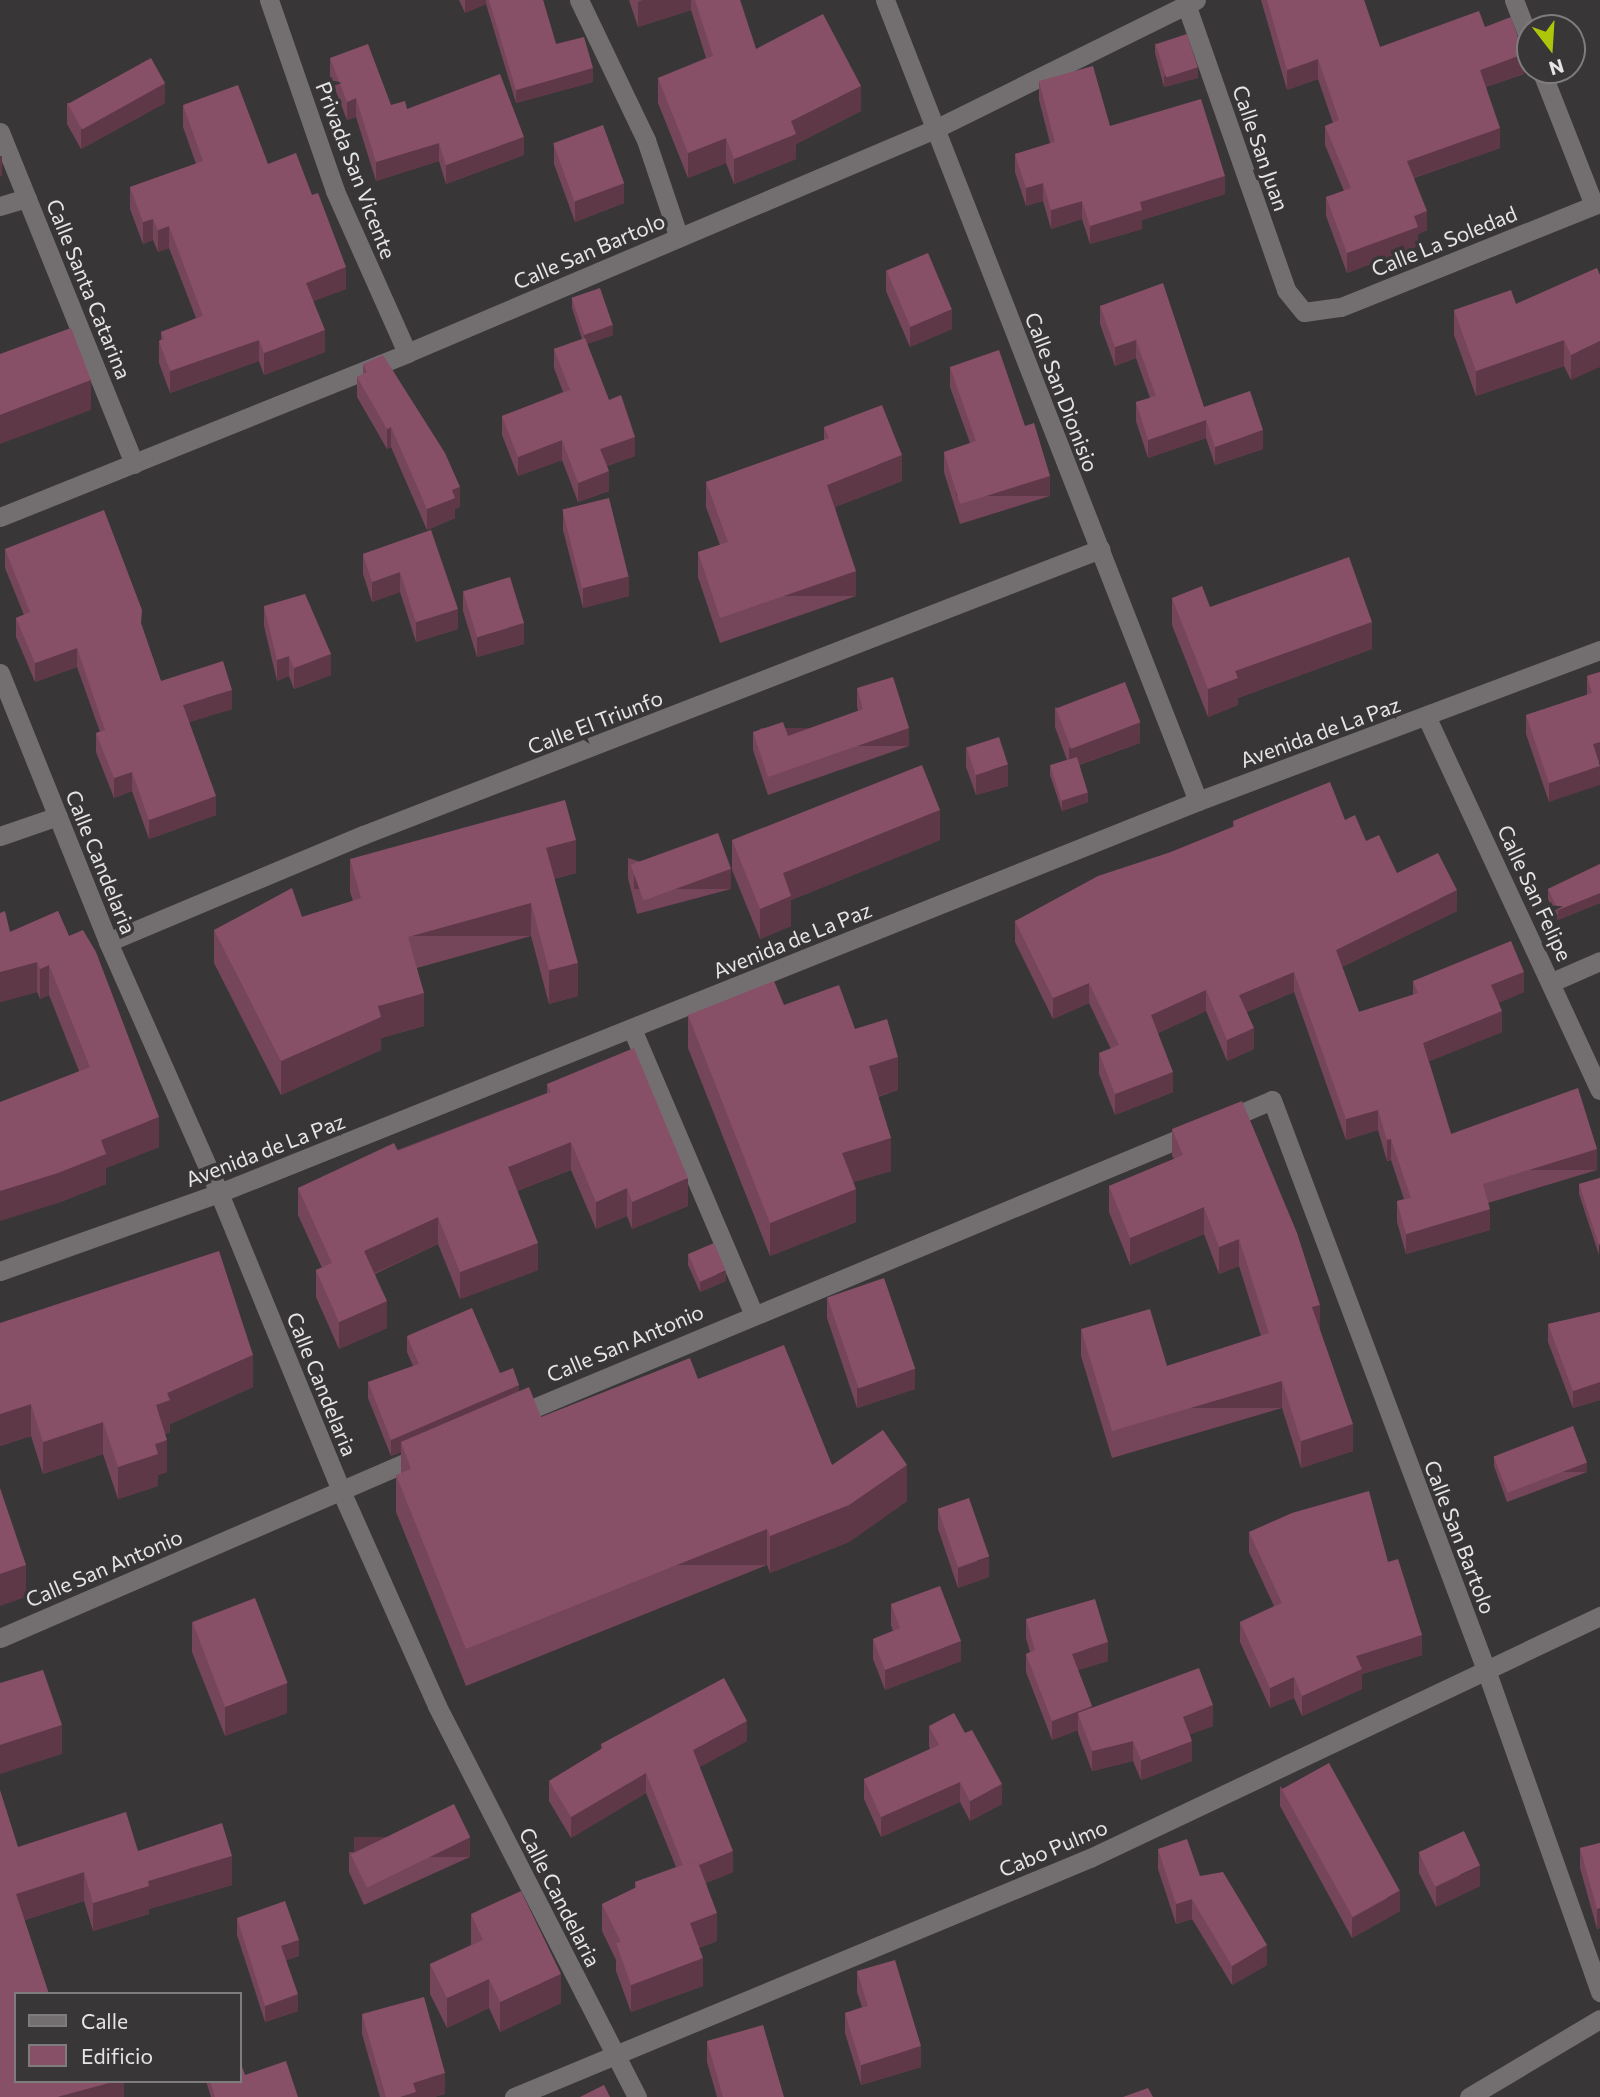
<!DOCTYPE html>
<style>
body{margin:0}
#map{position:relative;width:1600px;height:2097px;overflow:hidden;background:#393637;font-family:Commissioner,sans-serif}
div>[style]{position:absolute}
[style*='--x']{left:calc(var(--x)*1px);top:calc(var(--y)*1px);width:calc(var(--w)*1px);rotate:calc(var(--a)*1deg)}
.minor>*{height:19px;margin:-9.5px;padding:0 9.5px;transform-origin:9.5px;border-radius:9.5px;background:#736f71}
.tertiary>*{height:19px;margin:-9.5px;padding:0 9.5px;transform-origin:9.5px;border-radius:9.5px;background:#736f71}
.wall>*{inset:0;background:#754559}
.shaded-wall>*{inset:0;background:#5f3848;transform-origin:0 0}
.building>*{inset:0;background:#885067;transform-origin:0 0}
span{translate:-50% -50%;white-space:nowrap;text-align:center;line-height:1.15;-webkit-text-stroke:7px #393637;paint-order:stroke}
.street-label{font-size:21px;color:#e6e5e5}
.legend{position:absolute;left:14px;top:1992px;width:228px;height:91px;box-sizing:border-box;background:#393637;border:2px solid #7e7c7d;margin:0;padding:9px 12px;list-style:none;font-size:21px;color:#e6e5e5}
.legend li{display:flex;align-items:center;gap:14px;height:35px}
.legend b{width:35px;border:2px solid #7e7c7d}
.north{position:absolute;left:1516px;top:14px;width:70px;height:70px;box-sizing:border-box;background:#393637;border:2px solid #7e7c7d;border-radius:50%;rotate:163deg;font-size:19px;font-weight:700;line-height:28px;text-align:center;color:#e6e5e5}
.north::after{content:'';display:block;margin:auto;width:24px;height:32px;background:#aec60a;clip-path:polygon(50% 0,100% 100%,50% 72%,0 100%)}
</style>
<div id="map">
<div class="minor">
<div style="--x:269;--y:0;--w:202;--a:70.9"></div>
<div style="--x:335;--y:191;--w:177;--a:66"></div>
<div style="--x:579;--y:0;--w:155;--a:64.4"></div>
<div style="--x:646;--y:140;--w:103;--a:71.4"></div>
<div style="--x:885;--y:0;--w:860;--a:68.66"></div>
<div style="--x:1514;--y:0;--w:44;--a:68.7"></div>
<div style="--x:1186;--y:4;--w:303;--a:70.7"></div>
<div style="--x:1286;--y:290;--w:28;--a:51"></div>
<div style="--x:1304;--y:312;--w:37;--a:-8"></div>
<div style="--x:1341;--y:307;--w:279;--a:-21.9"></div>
<div style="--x:1541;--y:70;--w:145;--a:68.6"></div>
<div style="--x:0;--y:132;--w:358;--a:68"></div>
<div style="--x:0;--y:206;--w:28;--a:-17"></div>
<div style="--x:0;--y:517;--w:439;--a:-21.9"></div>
<div style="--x:407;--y:353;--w:574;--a:-22.99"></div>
<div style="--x:935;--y:129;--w:291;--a:-26.3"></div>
<div style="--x:0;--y:673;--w:290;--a:68.1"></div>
<div style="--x:108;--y:942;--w:274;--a:66.1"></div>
<div style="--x:219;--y:1193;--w:322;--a:67.7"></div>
<div style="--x:341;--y:1491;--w:235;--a:65.9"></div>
<div style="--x:437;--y:1706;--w:439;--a:62.9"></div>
<div style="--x:1427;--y:718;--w:410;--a:65.1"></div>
<div style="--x:0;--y:836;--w:61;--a:-19"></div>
<div style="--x:108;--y:942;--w:277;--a:-22.8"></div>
<div style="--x:363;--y:835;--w:791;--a:-21.21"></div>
<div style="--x:1552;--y:982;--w:52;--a:-23.6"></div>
<div style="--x:632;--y:1029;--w:309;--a:66.9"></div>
<div style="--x:1223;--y:1121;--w:53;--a:-23.2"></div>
<div style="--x:1272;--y:1100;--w:606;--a:69.41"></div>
<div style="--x:1485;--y:1667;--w:345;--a:70.5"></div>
<div style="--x:512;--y:1417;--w:740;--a:-22.65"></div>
<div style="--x:0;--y:1638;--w:461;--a:-23.4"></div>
<div style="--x:514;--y:2097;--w:624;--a:-22.54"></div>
<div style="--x:1090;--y:1858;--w:565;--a:-25.38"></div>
<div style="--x:1469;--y:2097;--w:152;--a:-30.8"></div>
</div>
<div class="tertiary">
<div style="--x:0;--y:1271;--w:232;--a:-19.6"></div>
<div style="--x:219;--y:1193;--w:1055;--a:-21.82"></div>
<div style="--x:1198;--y:801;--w:429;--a:-20.6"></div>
</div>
<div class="wall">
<div style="clip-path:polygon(459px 0,543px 0,556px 44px,593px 82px,516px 103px,486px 4px,465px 13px)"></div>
<div style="clip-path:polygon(629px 0,740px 0,756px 49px,861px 111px,796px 144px,796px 159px,734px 184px,726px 163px,688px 178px,658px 103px,658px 78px,706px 58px,691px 10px,638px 27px)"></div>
<div style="clip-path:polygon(1261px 0,1364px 0,1380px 47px,1485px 27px,1524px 74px,1486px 87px,1500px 148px,1414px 178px,1427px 230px,1418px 234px,1418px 246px,1347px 273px,1326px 216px,1326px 197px,1344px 191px,1325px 145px,1325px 126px,1333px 123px,1318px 79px,1287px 90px)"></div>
<div style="clip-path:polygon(1155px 43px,1198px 78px,1164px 87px,1155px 53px)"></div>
<div style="clip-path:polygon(330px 58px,391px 105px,407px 109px,524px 155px,446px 184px,439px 161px,376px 181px,356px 117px,347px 120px,330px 76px)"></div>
<div style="clip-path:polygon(1039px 81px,1110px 126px,1225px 194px,1142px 220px,1142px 229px,1090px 244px,1082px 219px,1051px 229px,1043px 201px,1026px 206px,1015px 172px,1015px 154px,1050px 143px,1039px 100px)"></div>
<div style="clip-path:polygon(67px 103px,165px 103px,81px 149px,67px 124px)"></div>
<div style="clip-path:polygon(183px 105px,268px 164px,346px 289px,313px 301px,325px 352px,264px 375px,259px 361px,170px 393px,159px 363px,159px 341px,161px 340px,161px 332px,196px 318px,169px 248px,158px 252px,153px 240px,143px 244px,130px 209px,130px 187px,196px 164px,183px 127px)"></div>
<div style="clip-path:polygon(554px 144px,624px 203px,575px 222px,554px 164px)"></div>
<div style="clip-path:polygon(1597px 268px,1571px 380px,1564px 366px,1476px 396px,1454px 335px,1454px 310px,1516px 304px)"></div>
<div style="clip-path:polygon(886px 270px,952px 329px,910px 347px,886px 291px)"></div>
<div style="clip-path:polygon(572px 298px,613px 335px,587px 344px,609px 400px,635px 456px,607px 466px,609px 491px,578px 502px,562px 460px,518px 476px,502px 435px,502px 416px,563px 392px,554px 368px,554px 349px,582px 339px,572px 308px)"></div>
<div style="clip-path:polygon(1100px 306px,1204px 407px,1263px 449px,1215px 465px,1206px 438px,1148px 458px,1136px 421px,1136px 402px,1150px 398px,1136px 358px,1115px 366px,1100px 324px)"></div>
<div style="clip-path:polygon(363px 364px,460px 507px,455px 509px,455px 518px,427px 530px,391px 447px,387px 449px,357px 397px,357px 377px,363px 374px)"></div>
<div style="clip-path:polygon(950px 367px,1050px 496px,960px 524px,944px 472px,944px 452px,970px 443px,950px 387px)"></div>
<div style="clip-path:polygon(824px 427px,902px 481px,835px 507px,856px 596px,720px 643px,698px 577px,698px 552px,720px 545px,706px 507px,706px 482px,824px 440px)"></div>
<div style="clip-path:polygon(563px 510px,629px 596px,583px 608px,563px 530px)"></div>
<div style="clip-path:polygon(431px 530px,458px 629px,416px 642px,400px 592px,372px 602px,363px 574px,363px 554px)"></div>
<div style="clip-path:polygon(5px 549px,142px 628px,161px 681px,232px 709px,189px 722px,216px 815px,149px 839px,132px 791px,114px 798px,96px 752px,96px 733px,100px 732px,77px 667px,35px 682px,16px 637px,16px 618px,24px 615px,5px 568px)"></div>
<div style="clip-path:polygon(463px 591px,524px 644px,477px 657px,463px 611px)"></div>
<div style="clip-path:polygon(1172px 598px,1372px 649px,1238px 698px,1238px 705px,1208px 717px,1172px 625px)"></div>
<div style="clip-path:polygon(264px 606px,331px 675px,294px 689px,289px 676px,277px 681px,264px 626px)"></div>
<div style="clip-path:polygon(1600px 672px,1600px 761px,1549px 802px,1526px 734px,1526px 715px,1587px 695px,1587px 676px)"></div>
<div style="clip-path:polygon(857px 688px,909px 746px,768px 795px,753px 750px,753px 732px,788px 736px,858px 711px,857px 706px)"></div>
<div style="clip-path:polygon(1055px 707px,1140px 743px,1079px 765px,1088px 802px,1062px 811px,1050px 775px,1050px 765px,1067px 760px,1055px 727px)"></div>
<div style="clip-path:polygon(966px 747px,1008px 786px,976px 795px,966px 767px)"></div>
<div style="clip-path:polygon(1345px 820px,1397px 873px,1457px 911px,1342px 967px,1359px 1012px,1413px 995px,1413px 981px,1524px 992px,1498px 1003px,1502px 1032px,1429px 1061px,1451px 1134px,1597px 1170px,1488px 1203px,1490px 1230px,1406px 1254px,1397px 1222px,1397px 1201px,1404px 1199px,1391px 1160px,1387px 1161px,1378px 1130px,1346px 1140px,1294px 992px,1247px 1012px,1254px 1049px,1227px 1061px,1206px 1011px,1158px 1033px,1173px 1092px,1115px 1115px,1099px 1074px,1099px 1053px,1111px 1049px,1089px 1003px,1053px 1019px,1015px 942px,1015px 921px,1171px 852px,1233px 827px,1233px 821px)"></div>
<div style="clip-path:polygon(732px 840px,940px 840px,791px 900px,791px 926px,760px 939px,732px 870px)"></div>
<div style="clip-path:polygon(628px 858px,731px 889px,637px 914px,628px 878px)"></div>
<div style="clip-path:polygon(350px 859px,576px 873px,554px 879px,578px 996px,549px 1004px,531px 936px,417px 968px,424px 1026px,381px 1038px,381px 1050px,281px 1095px,214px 963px,214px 930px,302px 917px,353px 901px,350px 892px)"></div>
<div style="clip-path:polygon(1600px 864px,1600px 903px,1558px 920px,1548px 899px,1548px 889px)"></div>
<div style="clip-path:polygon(58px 911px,159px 1147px,106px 1168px,106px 1184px,58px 1203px,79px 1071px,49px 995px,40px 999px,37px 992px,0 1002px,0 913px,10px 932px)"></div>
<div style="clip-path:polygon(784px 1005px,855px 1029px,898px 1090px,878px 1097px,891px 1171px,853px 1182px,856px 1222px,770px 1256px,688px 1048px,688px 1015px)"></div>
<div style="clip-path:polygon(547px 1084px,688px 1206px,632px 1229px,627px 1216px,596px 1229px,571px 1170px,517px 1191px,538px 1270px,460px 1299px,438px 1244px,375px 1274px,387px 1328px,339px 1349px,316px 1297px,316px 1270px,322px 1268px,298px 1215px,298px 1188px,547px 1093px)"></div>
<div style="clip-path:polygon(1172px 1129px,1320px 1330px,1353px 1451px,1301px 1468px,1282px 1408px,1112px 1458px,1081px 1356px,1081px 1329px,1167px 1366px,1261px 1336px,1239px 1266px,1219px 1274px,1204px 1234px,1130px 1265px,1109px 1212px,1109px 1186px,1174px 1159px,1172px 1156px)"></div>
<div style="clip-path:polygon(1600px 1178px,1599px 1255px,1579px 1194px,1579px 1184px)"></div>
<div style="clip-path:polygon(688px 1254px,726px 1281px,700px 1292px,688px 1265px)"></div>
<div style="clip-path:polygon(827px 1298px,915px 1389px,857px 1408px,827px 1318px)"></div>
<div style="clip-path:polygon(1600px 1312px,1600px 1400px,1573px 1408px,1548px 1342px,1548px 1324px)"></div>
<div style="clip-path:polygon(0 1323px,253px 1387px,170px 1424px,170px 1432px,165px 1434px,167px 1472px,158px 1475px,158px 1486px,118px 1499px,103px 1454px,43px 1474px,31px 1436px,0 1446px)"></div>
<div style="clip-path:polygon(407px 1336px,500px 1373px,519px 1391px,541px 1417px,698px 1379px,832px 1465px,907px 1501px,849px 1542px,770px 1573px,767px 1565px,466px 1686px,396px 1512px,396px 1475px,401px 1474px,401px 1452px,391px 1456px,368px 1398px,368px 1382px,413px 1366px,407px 1352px)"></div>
<div style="clip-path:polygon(1494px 1456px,1587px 1472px,1507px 1502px,1494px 1466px)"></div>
<div style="clip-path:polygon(938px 1509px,989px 1577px,958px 1588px,938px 1529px)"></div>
<div style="clip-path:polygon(1249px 1532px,1388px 1562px,1422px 1655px,1362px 1674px,1362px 1689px,1302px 1716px,1294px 1698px,1270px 1708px,1240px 1642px,1240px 1622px,1274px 1606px,1249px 1552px)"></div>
<div style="clip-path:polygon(891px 1604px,961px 1661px,885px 1690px,873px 1659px,873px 1639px,893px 1631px,891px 1625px)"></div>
<div style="clip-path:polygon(1026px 1619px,1108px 1661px,1078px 1670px,1092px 1708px,1213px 1726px,1190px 1734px,1192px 1761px,1141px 1780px,1133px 1761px,1092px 1771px,1078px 1733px,1078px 1730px,1052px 1740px,1026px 1672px,1026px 1654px,1030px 1652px,1026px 1638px)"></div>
<div style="clip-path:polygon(192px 1622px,287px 1713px,225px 1736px,192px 1652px)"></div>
<div style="clip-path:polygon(929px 1726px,1002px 1804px,970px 1821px,960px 1802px,881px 1837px,864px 1799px,864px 1779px,930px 1749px,929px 1746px)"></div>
<div style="clip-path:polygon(747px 1741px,699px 1767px,733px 1872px,706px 1883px,717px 1941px,699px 1948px,703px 1986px,631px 2012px,616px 1971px,616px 1960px,602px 1931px,602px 1904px,635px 1888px,635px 1882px,676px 1867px,646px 1793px,571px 1838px,549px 1801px,549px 1781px,601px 1749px,601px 1744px)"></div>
<div style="clip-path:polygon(1280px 1786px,1400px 1911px,1352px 1938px,1280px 1806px)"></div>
<div style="clip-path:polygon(1600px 1843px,1600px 1928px,1597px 1929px,1580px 1868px,1580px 1848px)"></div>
<div style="clip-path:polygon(18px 1847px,138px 1851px,232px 1885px,149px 1909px,149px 1914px,93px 1931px,84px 1901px,25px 1920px,16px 2081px,124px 2081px,124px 2097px,0 2097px)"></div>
<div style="clip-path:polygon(1158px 1849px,1200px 1876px,1267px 1965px,1232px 1985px,1192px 1919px,1176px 1924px,1158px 1869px)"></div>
<div style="clip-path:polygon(349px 1852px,470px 1857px,364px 1905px,349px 1872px)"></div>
<div style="clip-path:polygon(1419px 1853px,1480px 1886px,1436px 1907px,1419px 1873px)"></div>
<div style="clip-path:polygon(471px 1914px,561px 2003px,500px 2032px,489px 2008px,447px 2028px,430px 1994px,430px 1964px,471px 1945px)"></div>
<div style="clip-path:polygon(237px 1918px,299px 1956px,286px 1960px,298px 2011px,265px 2022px,237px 1935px)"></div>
<div style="clip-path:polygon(857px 1971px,921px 2067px,861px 2085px,845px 2033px,845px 2013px,862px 2007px,857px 1992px)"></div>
<div style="clip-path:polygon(362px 2014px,445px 2094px,434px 2097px,380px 2097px,362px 2034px)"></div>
<div style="clip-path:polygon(707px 2041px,784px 2097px,717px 2097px,707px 2062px)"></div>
<div style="clip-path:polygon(245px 2075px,298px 2097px,211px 2097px,206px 2081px,240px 2081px)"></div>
</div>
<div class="shaded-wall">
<div style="clip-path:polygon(465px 0,486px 0,486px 4px,465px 13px)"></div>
<div style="clip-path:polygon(643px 0,691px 0,691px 10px,638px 27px,638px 2px)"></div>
<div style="clip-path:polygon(1524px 54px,1524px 74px,1480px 89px,1480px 70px)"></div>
<div style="clip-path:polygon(1318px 59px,1318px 79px,1287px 90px,1287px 70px)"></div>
<div style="clip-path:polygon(1198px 67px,1198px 78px,1164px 87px,1164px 76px)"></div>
<div style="clip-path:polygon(593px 68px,593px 82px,516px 103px,516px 90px)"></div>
<div style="clip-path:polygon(165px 83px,165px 103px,81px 149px,81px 128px)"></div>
<div style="clip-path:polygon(861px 86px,861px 111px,796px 144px,796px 159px,734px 184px,734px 159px,791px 121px)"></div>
<div style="clip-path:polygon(356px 98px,356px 117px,347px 120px,347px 102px)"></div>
<div style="clip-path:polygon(1500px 128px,1500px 148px,1407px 180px,1407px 161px)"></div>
<div style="clip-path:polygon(524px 137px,524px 155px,446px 184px,446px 165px)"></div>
<div style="clip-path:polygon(726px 138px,726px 163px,688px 178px,688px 153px)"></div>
<div style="clip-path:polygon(439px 143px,439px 161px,376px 181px,376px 162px)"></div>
<div style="left:0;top:156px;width:2px;height:20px"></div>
<div style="clip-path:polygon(1225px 176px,1225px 194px,1142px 220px,1142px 229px,1090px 244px,1090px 226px,1140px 202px)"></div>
<div style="clip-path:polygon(624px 183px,624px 203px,575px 222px,575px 201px)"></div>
<div style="clip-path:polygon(1043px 183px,1043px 201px,1026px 206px,1026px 188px)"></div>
<div style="clip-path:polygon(1082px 201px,1082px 219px,1051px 229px,1051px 210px)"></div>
<div style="clip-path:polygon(1427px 211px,1427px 230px,1418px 234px,1418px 246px,1347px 273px,1347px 253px,1414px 216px)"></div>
<div style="clip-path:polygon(153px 219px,153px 240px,143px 244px,143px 222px)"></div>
<div style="clip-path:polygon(169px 226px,169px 248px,158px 252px,158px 230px)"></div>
<div style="clip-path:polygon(346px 267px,346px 289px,306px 304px,306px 283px)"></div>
<div style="clip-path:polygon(952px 309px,952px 329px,910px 347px,910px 327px)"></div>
<div style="clip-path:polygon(613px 325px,613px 335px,584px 345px,584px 335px)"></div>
<div style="clip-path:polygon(325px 330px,325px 352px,264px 375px,264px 353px)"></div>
<div style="clip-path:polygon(259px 340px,259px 361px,170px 393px,170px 371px)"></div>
<div style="clip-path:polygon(1136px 340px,1136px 358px,1115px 366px,1115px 347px)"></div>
<div style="clip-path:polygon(1564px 340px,1564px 366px,1476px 396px,1476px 371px)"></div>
<div style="clip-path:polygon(1600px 341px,1600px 367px,1571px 380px,1571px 355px)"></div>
<div style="clip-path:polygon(91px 380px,91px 410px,0 444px,0 415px)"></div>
<div style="clip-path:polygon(1206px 420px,1206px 438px,1148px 458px,1148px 440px)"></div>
<div style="clip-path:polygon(391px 427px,391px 447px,387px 449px,387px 429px)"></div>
<div style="clip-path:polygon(1263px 430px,1263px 449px,1215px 465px,1215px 447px)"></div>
<div style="clip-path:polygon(635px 437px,635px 456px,600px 468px,600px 449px)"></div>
<div style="clip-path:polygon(562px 440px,562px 460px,518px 476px,518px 457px)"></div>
<div style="clip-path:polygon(902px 455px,902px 481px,827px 510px,827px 485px)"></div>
<div style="clip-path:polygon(609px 471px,609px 491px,578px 502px,578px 483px)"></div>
<div style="left:1050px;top:476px;width:20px;height:94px;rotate:90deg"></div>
<div style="clip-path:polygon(460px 487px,460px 507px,455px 509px,455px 518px,427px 530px,427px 509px,452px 490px)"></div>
<div style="left:856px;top:571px;width:25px;height:144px;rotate:90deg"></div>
<div style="clip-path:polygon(400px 572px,400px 592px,372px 602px,372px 582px)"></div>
<div style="clip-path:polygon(629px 576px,629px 596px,583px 608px,583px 588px)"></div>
<div style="clip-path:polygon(458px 609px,458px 629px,416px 642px,416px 622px)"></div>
<div style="clip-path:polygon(1372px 622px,1372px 649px,1238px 698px,1238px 705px,1208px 717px,1208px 689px,1235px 671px)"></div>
<div style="clip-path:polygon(524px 623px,524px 644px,477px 657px,477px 637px)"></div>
<div style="clip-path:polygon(77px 648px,77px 667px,35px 682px,35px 663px)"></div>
<div style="clip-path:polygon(331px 654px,331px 675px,294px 689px,294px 668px)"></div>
<div style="clip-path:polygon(289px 656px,289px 676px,277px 681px,277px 660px)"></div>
<div style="clip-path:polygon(232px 690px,232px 709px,183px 724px,183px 705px)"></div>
<div style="clip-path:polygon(1140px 722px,1140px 743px,1069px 768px,1069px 748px)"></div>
<div style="left:909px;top:728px;width:18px;height:149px;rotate:90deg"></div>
<div style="clip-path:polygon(1600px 742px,1600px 761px,1593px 763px,1593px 744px)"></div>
<div style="clip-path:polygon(1008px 765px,1008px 786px,976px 795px,976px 775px)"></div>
<div style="clip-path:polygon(1600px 766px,1600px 785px,1549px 802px,1549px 783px)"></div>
<div style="clip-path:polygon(132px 772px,132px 791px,114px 798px,114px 778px)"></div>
<div style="clip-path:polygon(1088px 792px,1088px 802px,1062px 811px,1062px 801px)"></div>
<div style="clip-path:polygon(216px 796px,216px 815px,149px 839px,149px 820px)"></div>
<div style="clip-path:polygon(940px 810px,940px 840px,791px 900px,791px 926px,760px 939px,760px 909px,783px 873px)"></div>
<div style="clip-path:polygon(576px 840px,576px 873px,546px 881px,546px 848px)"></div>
<div style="left:731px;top:869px;width:20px;height:97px;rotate:90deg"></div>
<div style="clip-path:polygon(1457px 890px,1457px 911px,1336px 970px,1336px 950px)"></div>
<div style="clip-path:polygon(1600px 893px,1600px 903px,1558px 920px,1558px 910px)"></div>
<div style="left:531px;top:903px;width:33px;height:128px;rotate:90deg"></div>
<div style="clip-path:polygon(37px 962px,37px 992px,0 1002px,0 972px)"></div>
<div style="clip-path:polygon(578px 963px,578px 996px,549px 1004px,549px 970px)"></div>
<div style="clip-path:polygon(49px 965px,49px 995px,40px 999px,40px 969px)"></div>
<div style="clip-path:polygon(1294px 972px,1294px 992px,1239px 1015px,1239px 995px)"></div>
<div style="clip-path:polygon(1524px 972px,1524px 992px,1491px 1006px,1491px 985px)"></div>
<div style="clip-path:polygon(1089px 983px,1089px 1003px,1053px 1019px,1053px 998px)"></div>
<div style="clip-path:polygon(1206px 990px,1206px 1011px,1151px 1036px,1151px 1015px)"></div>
<div style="clip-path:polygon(424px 993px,424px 1026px,381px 1038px,381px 1050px,281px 1095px,281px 1061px,378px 1006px)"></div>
<div style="clip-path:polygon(1502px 1011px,1502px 1032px,1423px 1064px,1423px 1043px)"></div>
<div style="clip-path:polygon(1254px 1028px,1254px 1049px,1227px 1061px,1227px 1040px)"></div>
<div style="clip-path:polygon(898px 1057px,898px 1090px,869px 1099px,869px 1066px)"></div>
<div style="clip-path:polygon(1173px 1072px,1173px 1092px,1115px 1115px,1115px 1094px)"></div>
<div style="clip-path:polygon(1378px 1110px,1378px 1130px,1346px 1140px,1346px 1119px)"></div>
<div style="clip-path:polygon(159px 1117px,159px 1147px,106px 1168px,106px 1184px,58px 1203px,0 1221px,0 1191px,101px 1140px)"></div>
<div style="clip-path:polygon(891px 1138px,891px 1171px,842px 1186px,842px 1153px)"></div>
<div style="left:1391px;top:1139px;width:21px;height:4px;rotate:90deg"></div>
<div style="clip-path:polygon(571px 1142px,571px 1170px,508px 1194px,508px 1167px)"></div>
<div style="left:1597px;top:1149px;width:21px;height:119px;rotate:90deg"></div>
<div style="clip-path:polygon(688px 1178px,688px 1206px,632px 1229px,632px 1202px)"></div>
<div style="clip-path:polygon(627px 1188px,627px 1216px,596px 1229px,596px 1202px)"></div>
<div style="clip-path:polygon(856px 1189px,856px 1222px,770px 1256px,770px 1223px)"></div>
<div style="clip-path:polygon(1204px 1207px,1204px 1234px,1130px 1265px,1130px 1238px)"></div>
<div style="clip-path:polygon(1490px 1209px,1490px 1230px,1406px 1254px,1406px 1234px)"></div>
<div style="clip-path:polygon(438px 1217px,438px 1244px,364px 1278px,364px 1251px)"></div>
<div style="clip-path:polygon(1239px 1239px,1239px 1266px,1219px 1274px,1219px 1247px)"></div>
<div style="clip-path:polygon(538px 1243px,538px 1270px,460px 1299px,460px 1272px)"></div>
<div style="clip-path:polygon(726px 1271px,726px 1281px,700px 1292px,700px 1282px)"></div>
<div style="clip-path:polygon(387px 1301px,387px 1328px,339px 1349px,339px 1322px)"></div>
<div style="clip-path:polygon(1320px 1305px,1320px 1332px,1312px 1307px)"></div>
<div style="clip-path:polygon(253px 1355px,253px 1387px,170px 1424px,170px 1432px,156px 1437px,156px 1405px,167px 1393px)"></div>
<div style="clip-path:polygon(915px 1369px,915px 1389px,857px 1408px,857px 1388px)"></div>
<div style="left:1282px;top:1381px;width:27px;height:177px;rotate:90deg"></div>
<div style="clip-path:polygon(1600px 1382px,1600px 1400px,1573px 1408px,1573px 1391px)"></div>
<div style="clip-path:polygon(519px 1385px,519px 1401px,401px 1442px,401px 1452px,391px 1456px,391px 1440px)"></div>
<div style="clip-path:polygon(31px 1404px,31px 1436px,0 1446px,0 1414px)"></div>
<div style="clip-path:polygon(103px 1422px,103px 1454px,43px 1474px,43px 1442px)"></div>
<div style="clip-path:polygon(1353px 1424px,1353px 1451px,1301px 1468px,1301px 1441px)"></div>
<div style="clip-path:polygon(167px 1440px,167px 1472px,158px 1475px,158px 1486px,118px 1499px,118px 1467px,155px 1444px)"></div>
<div style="left:1587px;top:1462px;width:10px;height:85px;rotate:90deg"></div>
<div style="clip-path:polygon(907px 1465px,907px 1501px,849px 1542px,770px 1573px,770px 1536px)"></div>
<div style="left:767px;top:1529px;width:36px;height:324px;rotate:90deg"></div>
<div style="clip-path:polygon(989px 1557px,989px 1577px,958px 1588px,958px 1568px)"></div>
<div style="clip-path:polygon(26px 1565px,26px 1597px,0 1606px,0 1574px)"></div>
<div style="clip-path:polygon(1422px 1635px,1422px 1655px,1362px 1674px,1362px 1689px,1302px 1716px,1302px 1696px,1356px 1656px)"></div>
<div style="clip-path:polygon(961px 1641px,961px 1661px,885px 1690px,885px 1670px)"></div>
<div style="clip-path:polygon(1108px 1642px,1108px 1661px,1072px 1672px,1072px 1654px)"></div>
<div style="clip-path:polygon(1294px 1677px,1294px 1698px,1270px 1708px,1270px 1688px)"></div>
<div style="clip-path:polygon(287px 1683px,287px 1713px,225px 1736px,225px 1707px)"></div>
<div style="clip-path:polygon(1213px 1705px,1213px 1726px,1183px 1737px,1183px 1717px)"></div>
<div style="clip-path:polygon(1092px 1706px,1092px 1725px,1078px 1713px,1078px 1730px,1052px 1740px,1052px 1721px)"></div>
<div style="clip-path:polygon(747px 1721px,747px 1741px,693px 1771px,693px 1750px)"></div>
<div style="clip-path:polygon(62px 1725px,62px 1754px,0 1774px,0 1745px)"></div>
<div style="clip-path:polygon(1133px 1741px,1133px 1761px,1092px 1771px,1092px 1751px)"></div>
<div style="clip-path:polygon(1192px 1741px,1192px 1761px,1141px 1780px,1141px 1760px)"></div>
<div style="clip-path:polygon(646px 1773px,646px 1793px,571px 1838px,571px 1817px)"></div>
<div style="clip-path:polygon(960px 1782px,960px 1802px,881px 1837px,881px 1817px)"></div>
<div style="clip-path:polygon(1002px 1784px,1002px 1804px,970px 1821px,970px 1801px)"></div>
<div style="left:470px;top:1837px;width:20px;height:116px;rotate:90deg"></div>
<div style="clip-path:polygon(733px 1851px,733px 1872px,686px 1891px,686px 1870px)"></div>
<div style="clip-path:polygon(232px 1856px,232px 1885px,149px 1909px,149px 1914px,93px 1931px,93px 1903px,148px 1881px)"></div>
<div style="clip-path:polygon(1480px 1866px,1480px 1886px,1436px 1907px,1436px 1887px)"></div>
<div style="clip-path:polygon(84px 1872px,84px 1901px,16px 1923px,16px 1894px)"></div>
<div style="clip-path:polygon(1400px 1891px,1400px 1911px,1352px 1938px,1352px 1918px)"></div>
<div style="clip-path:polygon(1192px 1899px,1192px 1919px,1176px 1924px,1176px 1904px)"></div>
<div style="left:1600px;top:1908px;width:20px;height:3px;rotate:90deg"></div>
<div style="clip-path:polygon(717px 1913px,717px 1941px,690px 1951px,690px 1923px)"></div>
<div style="clip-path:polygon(299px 1940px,299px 1956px,281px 1962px,281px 1946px)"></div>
<div style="clip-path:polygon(1267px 1945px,1267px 1965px,1232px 1985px,1232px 1966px)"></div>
<div style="clip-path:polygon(703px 1958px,703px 1986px,631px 2012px,631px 1985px)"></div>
<div style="clip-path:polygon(561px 1974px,561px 2003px,500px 2032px,500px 2002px)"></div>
<div style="clip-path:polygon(489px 1979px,489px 2008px,447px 2028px,447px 1998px)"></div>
<div style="clip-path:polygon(298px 1994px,298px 2011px,265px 2022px,265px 2006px)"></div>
<div style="clip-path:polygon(921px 2046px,921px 2067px,861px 2085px,861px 2065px)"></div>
<div style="clip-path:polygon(445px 2073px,445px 2094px,434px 2097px,400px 2097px,413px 2083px)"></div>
<div style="clip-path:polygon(116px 2081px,124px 2081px,124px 2097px,57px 2097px)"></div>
</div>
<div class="building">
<div style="clip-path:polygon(489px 0,543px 0,556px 44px,584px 37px,593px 68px,516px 90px)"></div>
<div style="clip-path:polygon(695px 0,740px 0,756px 49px,823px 14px,861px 86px,791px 121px,796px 134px,734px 159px,726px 138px,688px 153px,658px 78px,713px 56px)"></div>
<div style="clip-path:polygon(1267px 0,1364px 0,1380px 47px,1479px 11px,1485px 27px,1511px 17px,1524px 54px,1480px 70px,1500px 128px,1407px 161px,1427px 211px,1414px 216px,1418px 227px,1347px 253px,1326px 197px,1351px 188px,1325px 126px,1339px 120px,1318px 59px,1287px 70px)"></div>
<div style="left:1187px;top:34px;width:35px;height:33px;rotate:72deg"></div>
<div style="clip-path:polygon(368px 44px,391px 105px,405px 101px,407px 109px,500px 74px,524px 137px,446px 165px,439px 143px,376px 162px,356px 98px,347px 102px,330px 58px)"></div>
<div style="left:151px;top:58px;width:29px;height:95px;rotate:61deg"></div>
<div style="clip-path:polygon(1093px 66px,1110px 126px,1201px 99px,1225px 176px,1140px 202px,1142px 210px,1090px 226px,1082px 201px,1051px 210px,1043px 183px,1026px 188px,1015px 154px,1055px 142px,1039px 81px)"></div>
<div style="clip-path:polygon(238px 85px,268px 164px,296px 153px,312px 195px,318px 193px,346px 267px,306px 283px,325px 330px,264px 353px,259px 340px,170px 371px,159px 341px,164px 339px,161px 332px,203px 316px,169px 226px,158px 230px,153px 219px,143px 222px,130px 187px,203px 161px,183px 105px)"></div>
<div style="left:603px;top:125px;width:62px;height:53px;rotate:70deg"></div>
<div style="left:928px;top:253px;width:61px;height:45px;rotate:67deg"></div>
<div style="clip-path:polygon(1597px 268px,1600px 275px,1600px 341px,1571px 355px,1564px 340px,1476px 371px,1454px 310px,1511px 290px,1516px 304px)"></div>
<div style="clip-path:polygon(1163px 283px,1204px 407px,1250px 391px,1263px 430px,1215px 447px,1206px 420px,1148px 440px,1136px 402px,1156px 396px,1136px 340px,1115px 347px,1100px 306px)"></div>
<div style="left:600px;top:288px;width:39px;height:30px;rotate:71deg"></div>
<div style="clip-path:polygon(71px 328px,91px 380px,0 415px,0 354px)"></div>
<div style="clip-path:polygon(585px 338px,609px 400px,621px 395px,635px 437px,600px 449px,609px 471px,578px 483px,562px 440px,518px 457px,502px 416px,570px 390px,554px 349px)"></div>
<div style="clip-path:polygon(999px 350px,1025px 426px,1034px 423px,1050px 476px,960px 504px,944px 452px,976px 441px,950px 367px)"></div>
<div style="clip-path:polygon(383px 355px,445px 453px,460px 487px,452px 490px,455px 498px,427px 509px,391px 427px,387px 429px,357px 377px,367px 372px,363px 364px)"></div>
<div style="clip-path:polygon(882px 405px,902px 455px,827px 485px,856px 571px,720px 618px,698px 552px,728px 542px,706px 482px,829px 438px,824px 427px)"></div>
<div style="left:609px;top:498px;width:81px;height:48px;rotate:76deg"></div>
<div style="clip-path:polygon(104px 510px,142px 610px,141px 623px,161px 681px,223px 661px,232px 690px,183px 705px,216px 796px,149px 820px,132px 772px,114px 778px,96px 733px,105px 730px,77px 648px,35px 663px,16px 618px,30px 612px,5px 549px)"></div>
<div style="clip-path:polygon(431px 530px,458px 609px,416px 622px,400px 572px,372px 582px,363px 554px)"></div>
<div style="clip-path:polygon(1349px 557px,1372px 622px,1235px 671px,1238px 678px,1208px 689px,1172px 598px,1202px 586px,1210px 607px)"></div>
<div style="left:510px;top:577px;width:48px;height:49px;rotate:73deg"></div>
<div style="clip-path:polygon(305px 594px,331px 654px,294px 668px,289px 656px,277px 660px,264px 606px)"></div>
<div style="clip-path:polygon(1600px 672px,1600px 742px,1593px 744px,1600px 766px,1549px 783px,1526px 715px,1592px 693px,1587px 676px)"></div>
<div style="clip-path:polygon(893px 677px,909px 728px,768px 777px,753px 732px,783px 722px,788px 736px,863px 709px,857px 688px)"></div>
<div style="left:1125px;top:682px;width:43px;height:74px;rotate:69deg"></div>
<div style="left:999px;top:737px;width:29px;height:34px;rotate:72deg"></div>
<div style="left:1077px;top:757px;width:37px;height:28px;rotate:73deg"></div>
<div style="clip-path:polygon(922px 765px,940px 810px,783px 873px,791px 896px,760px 909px,732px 840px)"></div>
<div style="clip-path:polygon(1330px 782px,1345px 820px,1355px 815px,1366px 841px,1379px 835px,1397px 873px,1438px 853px,1457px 890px,1336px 950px,1359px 1012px,1418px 993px,1413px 981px,1511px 941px,1524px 972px,1491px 985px,1502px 1011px,1423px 1043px,1451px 1134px,1578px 1088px,1597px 1149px,1483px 1184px,1490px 1209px,1406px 1234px,1397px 1201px,1411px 1198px,1391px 1139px,1387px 1140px,1378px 1110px,1346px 1119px,1294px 972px,1239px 995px,1254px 1028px,1227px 1040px,1206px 990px,1151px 1015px,1173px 1072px,1115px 1094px,1099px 1053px,1119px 1045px,1089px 983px,1053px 998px,1015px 921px,1098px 876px,1171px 852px,1235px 826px,1233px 821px)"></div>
<div style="clip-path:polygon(565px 800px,576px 840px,546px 848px,578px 963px,549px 970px,531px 903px,408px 937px,424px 993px,378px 1006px,381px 1017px,281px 1061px,214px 930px,292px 888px,302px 917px,361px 898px,350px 859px)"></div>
<div style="left:718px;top:833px;width:38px;height:93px;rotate:70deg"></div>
<div style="clip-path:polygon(1600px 864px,1600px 893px,1558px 910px,1548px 889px)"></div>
<div style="clip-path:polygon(5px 911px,10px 932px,58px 911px,69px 936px,83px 930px,96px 952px,159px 1117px,101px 1140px,106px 1154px,58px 1173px,0 1191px,0 1102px,90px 1067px,49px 965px,40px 969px,37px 962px,0 972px,0 913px)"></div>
<div style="clip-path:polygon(774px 981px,784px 1005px,839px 985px,855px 1029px,887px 1019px,898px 1057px,869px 1066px,891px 1138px,842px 1153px,856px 1189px,770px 1223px,688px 1015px)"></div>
<div style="clip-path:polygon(634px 1048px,688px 1178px,632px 1202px,627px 1188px,596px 1202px,571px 1142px,508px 1167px,538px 1243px,460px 1272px,438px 1217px,364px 1251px,387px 1301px,339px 1322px,316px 1270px,332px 1263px,298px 1188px,394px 1143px,398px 1151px,551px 1092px,547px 1084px)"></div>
<div style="clip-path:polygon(1242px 1101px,1297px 1233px,1320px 1305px,1312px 1307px,1353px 1424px,1301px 1441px,1282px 1381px,1112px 1431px,1081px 1329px,1150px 1309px,1167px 1366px,1269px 1333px,1239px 1239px,1219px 1247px,1204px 1207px,1130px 1238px,1109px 1186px,1183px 1155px,1172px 1129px)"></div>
<div style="clip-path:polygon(1600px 1178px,1600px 1244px,1599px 1245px,1579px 1184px)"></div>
<div style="left:714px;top:1243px;width:30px;height:28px;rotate:67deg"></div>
<div style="clip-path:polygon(219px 1251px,253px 1355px,167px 1393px,170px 1400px,156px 1405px,167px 1440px,155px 1444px,158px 1454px,118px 1467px,103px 1422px,43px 1442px,31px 1404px,0 1414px,0 1323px)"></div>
<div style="left:884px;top:1278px;width:96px;height:60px;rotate:71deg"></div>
<div style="clip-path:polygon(472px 1308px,500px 1373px,513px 1368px,519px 1385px,391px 1440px,368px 1382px,419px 1364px,407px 1336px)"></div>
<div style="clip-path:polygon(1600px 1312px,1600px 1382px,1573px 1391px,1548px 1324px)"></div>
<div style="clip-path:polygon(784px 1345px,832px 1465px,883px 1430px,907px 1465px,849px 1505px,770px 1536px,767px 1529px,466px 1649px,396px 1475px,411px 1469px,401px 1442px,529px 1387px,541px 1417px,690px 1358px,698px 1379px)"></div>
<div style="left:1573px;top:1426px;width:39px;height:85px;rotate:69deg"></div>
<div style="clip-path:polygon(0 1488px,26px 1565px,0 1574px)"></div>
<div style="clip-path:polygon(1369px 1491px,1388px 1562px,1398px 1559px,1422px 1635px,1356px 1656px,1362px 1669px,1302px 1696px,1294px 1677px,1270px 1688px,1240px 1622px,1282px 1603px,1249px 1532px,1292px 1513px)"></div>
<div style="left:969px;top:1498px;width:62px;height:33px;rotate:71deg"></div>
<div style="clip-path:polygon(940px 1586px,961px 1641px,885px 1670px,873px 1639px,900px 1628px,891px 1604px)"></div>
<div style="left:255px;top:1598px;width:91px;height:67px;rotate:69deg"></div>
<div style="clip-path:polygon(1095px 1599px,1108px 1642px,1072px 1654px,1092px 1706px,1052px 1721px,1026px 1654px,1035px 1650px,1026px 1619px)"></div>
<div style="clip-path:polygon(1199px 1668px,1213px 1705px,1183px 1717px,1192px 1741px,1141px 1760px,1133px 1741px,1092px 1751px,1078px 1713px)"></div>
<div style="clip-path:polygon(43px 1670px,62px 1725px,0 1745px,0 1683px)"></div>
<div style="clip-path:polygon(724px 1678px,747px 1721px,693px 1750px,733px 1851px,699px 1865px,697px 1860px,683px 1865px,646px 1773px,571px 1817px,549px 1781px,603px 1748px,601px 1744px)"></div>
<div style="clip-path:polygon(954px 1713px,965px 1733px,972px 1730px,1002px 1784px,970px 1801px,960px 1782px,881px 1817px,864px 1779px,939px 1745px,929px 1726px)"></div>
<div style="left:1329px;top:1763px;width:146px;height:54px;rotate:61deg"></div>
<div style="clip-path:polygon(0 1790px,18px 1847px,126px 1812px,138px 1851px,222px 1823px,232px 1856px,148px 1881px,149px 1886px,93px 1903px,84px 1872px,16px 1894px,49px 1994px,16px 1994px,16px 2081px,116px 2081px,57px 2097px,0 2097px)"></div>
<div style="left:454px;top:1804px;width:37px;height:115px;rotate:64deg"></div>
<div style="left:1464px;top:1831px;width:38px;height:50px;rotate:65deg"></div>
<div style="clip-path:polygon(1187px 1839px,1200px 1876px,1223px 1872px,1267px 1945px,1232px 1966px,1192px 1899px,1176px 1904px,1158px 1849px)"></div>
<div style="clip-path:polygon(1600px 1843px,1600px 1908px,1597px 1909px,1580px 1848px)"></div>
<div style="clip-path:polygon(697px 1860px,717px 1913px,690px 1923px,703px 1958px,631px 1985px,616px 1943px,621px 1942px,602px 1904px,637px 1887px,635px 1882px)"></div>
<div style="clip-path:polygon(521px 1891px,561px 1974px,500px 2002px,489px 1979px,447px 1998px,430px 1964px,483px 1940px,471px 1914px)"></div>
<div style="clip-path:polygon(285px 1901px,299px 1940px,281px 1946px,298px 1994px,265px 2006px,237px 1918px)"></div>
<div style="clip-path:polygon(895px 1960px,921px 2046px,861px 2065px,845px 2013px,868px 2006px,857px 1971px)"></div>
<div style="clip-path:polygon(424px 1997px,445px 2073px,413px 2083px,416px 2092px,400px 2097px,386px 2097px,362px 2014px)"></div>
<div style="clip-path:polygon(763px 2025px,784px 2097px,723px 2097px,707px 2041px)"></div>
<div style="clip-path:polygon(240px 2061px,245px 2075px,286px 2061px,298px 2097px,215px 2097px,210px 2081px,240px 2081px)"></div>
<div style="clip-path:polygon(604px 2085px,610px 2097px,580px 2097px)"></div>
<div style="clip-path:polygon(1148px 2088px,1153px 2097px,1123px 2097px)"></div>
</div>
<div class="street-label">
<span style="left:1261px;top:148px;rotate:71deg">Calle San Juan</span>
<span style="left:356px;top:170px;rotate:69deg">Privada San Vicente</span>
<span style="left:1444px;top:241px;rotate:-22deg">Calle La Soledad</span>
<span style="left:589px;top:251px;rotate:-23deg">Calle San Bartolo</span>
<span style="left:89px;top:289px;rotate:68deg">Calle Santa Catarina</span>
<span style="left:1062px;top:392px;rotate:69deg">Calle San Dionisio</span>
<span style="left:595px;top:722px;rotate:-21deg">Calle El Triunfo</span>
<span style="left:1320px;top:732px;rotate:-20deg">Avenida de La Paz</span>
<span style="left:101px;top:862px;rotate:68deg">Calle Candelaria</span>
<span style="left:1535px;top:893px;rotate:65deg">Calle San Felipe</span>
<span style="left:792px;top:940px;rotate:-22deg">Avenida de La Paz</span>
<span style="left:265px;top:1150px;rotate:-21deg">Avenida de La Paz</span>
<span style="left:625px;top:1343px;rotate:-23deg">Calle San Antonio</span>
<span style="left:322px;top:1384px;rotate:68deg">Calle Candelaria</span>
<span style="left:1460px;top:1537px;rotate:69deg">Calle San Bartolo</span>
<span style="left:104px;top:1568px;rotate:-23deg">Calle San Antonio</span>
<span style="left:1053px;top:1848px;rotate:-23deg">Cabo Pulmo</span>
<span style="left:560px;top:1897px;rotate:63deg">Calle Candelaria</span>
</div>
<ul class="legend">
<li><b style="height:9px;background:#736f71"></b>Calle</li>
<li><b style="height:19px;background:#885067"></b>Edificio</li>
</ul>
<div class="north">N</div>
</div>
